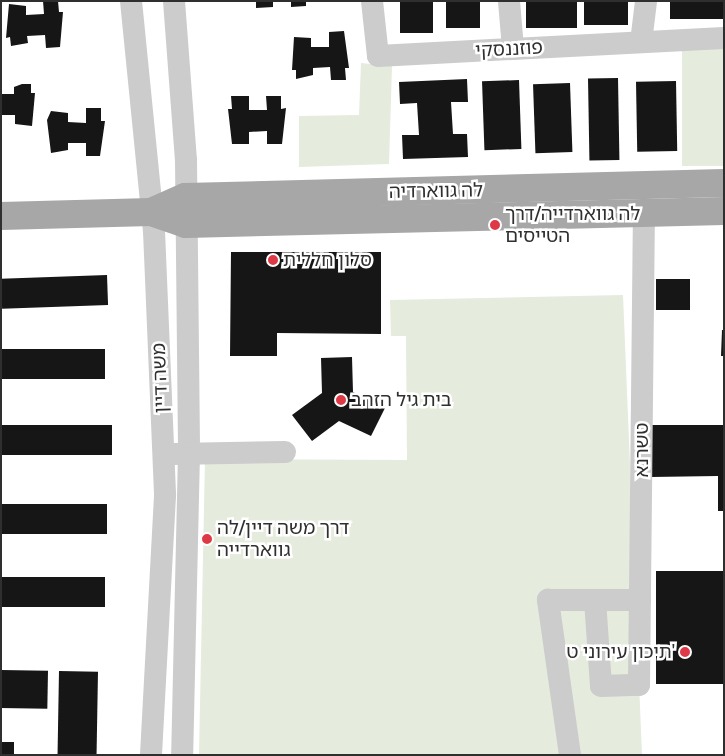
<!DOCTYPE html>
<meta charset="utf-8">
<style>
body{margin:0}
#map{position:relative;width:725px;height:756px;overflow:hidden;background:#fff;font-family:Cabin,"Noto Sans Hebrew",sans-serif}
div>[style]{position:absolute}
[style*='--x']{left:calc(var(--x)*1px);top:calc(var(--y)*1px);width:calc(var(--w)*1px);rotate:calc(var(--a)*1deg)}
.green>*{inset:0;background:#e5ebdd;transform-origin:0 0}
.building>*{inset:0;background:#161616;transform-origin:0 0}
.minor>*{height:22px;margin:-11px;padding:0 11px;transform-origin:11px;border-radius:11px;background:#ccc}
.major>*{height:28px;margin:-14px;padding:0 14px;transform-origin:14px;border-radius:14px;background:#a7a7a7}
.dots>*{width:14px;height:14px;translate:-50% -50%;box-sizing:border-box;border:2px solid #fff;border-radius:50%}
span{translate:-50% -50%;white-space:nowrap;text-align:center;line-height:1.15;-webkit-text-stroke:5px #fff;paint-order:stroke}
.street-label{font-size:19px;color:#2f2f2f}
.poi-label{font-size:19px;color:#2f2f2f}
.left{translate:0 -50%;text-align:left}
.right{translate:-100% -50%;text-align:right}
.frame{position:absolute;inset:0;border:2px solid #2f2f2f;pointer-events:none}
</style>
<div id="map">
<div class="green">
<div style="left:724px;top:38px;width:128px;height:42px;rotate:90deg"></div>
<div style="clip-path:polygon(361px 63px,392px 66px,389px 164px,299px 167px,299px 116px,359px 115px)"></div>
<div style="clip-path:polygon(623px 295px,642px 755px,199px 755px,205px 459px,407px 460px,406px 336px,391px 336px,390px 300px)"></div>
</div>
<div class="building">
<div style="clip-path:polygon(43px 1px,58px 1px,59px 12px,63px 12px,60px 47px,46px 48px,45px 35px,27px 36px,28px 43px,11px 46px,10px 37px,6px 38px,9px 4px,26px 6px,26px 15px,44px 14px)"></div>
<div style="clip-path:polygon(256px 1px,273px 1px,273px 7px,256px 8px)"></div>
<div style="clip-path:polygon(291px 1px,306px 1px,306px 6px,291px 7px)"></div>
<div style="left:400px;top:1px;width:33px;height:32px"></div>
<div style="left:446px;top:1px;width:34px;height:27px"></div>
<div style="left:526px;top:1px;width:51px;height:27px"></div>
<div style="left:584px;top:1px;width:44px;height:24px"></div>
<div style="left:670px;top:1px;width:54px;height:18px"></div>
<div style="clip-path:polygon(344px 31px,349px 68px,345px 68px,346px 80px,331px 80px,330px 67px,313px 68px,313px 75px,296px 79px,296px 70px,292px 70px,294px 37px,311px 38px,311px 47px,329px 47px,329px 32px)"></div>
<div style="left:618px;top:78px;width:82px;height:30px;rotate:89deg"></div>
<div style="clip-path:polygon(467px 79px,468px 102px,451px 102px,453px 134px,467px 134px,468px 157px,403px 159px,402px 135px,419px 135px,417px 103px,400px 104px,399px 82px)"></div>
<div style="left:519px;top:80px;width:69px;height:37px;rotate:88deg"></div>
<div style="left:676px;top:81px;width:70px;height:40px;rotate:89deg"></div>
<div style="left:570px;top:83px;width:69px;height:37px;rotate:88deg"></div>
<div style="clip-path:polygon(22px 84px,31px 84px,31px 93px,35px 93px,32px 126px,15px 124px,15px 115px,1px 115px,1px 94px,14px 94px,14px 87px)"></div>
<div style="clip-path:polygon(231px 96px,249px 96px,249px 110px,267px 110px,266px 96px,281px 96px,281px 109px,286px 108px,282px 144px,267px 144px,267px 131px,249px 132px,249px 144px,232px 144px,228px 109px,232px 109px)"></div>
<div style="clip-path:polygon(86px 108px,101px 108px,101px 121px,105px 121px,100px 156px,86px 156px,86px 143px,68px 143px,68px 150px,51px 153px,47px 120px,51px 111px,68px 113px,68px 122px,86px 123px)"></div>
<div style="clip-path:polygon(231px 252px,381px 252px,381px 334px,277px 333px,277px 356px,230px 356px)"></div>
<div style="left:107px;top:275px;width:30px;height:106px;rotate:88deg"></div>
<div style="left:656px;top:279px;width:34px;height:31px"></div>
<div style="clip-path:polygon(722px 330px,724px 330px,724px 356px,721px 356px)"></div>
<div style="left:105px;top:349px;width:30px;height:104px;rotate:90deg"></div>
<div style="clip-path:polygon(352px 357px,353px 392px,385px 408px,371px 436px,339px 421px,312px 441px,292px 415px,322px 393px,321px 358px)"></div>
<div style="left:112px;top:425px;width:30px;height:111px;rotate:90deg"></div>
<div style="clip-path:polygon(651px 425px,724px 425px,724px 511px,718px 511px,718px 476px,651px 477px)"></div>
<div style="left:107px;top:504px;width:30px;height:106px;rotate:90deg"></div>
<div style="left:656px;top:571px;width:68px;height:113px"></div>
<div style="left:105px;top:577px;width:30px;height:104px;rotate:90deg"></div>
<div style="left:1px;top:670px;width:47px;height:38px;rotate:1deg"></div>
<div style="left:59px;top:671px;width:39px;height:84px;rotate:1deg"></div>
<div style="left:1px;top:742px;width:13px;height:13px"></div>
</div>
<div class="minor">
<div style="--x:131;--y:1;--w:231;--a:84.3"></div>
<div style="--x:154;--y:231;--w:265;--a:87.6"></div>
<div style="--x:165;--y:496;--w:259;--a:93.1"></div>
<div style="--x:174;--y:1;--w:159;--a:85.7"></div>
<div style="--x:186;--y:160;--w:293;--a:89.4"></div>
<div style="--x:189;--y:453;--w:302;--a:91.3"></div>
<div style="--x:372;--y:1;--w:55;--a:83.8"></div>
<div style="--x:378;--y:56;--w:346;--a:-3"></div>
<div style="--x:509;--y:1;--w:48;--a:85.2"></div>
<div style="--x:641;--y:42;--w:41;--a:-83"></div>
<div style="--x:174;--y:454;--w:111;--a:-1"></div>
<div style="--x:595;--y:600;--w:86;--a:86"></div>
<div style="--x:601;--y:686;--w:38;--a:-2"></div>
<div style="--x:639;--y:685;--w:471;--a:-89.4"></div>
<div style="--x:570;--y:755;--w:157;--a:-98.1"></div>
<div style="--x:548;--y:600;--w:92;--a:0"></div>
</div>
<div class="major">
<div style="--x:151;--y:212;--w:37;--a:19"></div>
<div style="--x:186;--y:224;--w:538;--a:-1.38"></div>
<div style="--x:1;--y:216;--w:150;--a:-1.5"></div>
<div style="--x:151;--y:212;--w:37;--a:-24"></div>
<div style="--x:185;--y:197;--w:539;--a:-1.49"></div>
</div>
<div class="dots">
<div style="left:495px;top:225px;background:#de3947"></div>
<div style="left:273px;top:260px;background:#de3947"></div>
<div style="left:341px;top:400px;background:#de3947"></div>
<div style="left:207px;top:539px;background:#de3947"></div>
<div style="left:685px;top:652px;background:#de3947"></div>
</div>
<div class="street-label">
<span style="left:509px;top:49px;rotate:-3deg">פוזננסקי</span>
<span style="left:436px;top:191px;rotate:-1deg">לה גווארדיה</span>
<span style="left:160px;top:378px;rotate:-92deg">משה דיין</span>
<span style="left:642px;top:450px;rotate:-90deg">טשרנא</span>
</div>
<div class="poi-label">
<span class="left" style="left:505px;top:225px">לה גווארדייה/דרך<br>הטייסים</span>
<span class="left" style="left:283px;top:260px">סלון חללית</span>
<span class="left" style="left:351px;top:400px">בית גיל הזהב</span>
<span class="left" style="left:217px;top:539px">דרך משה דיין/לה<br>גווארדייה</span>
<span class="right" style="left:675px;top:652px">תיכון עירוני ט'</span>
</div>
<div class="frame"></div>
</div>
